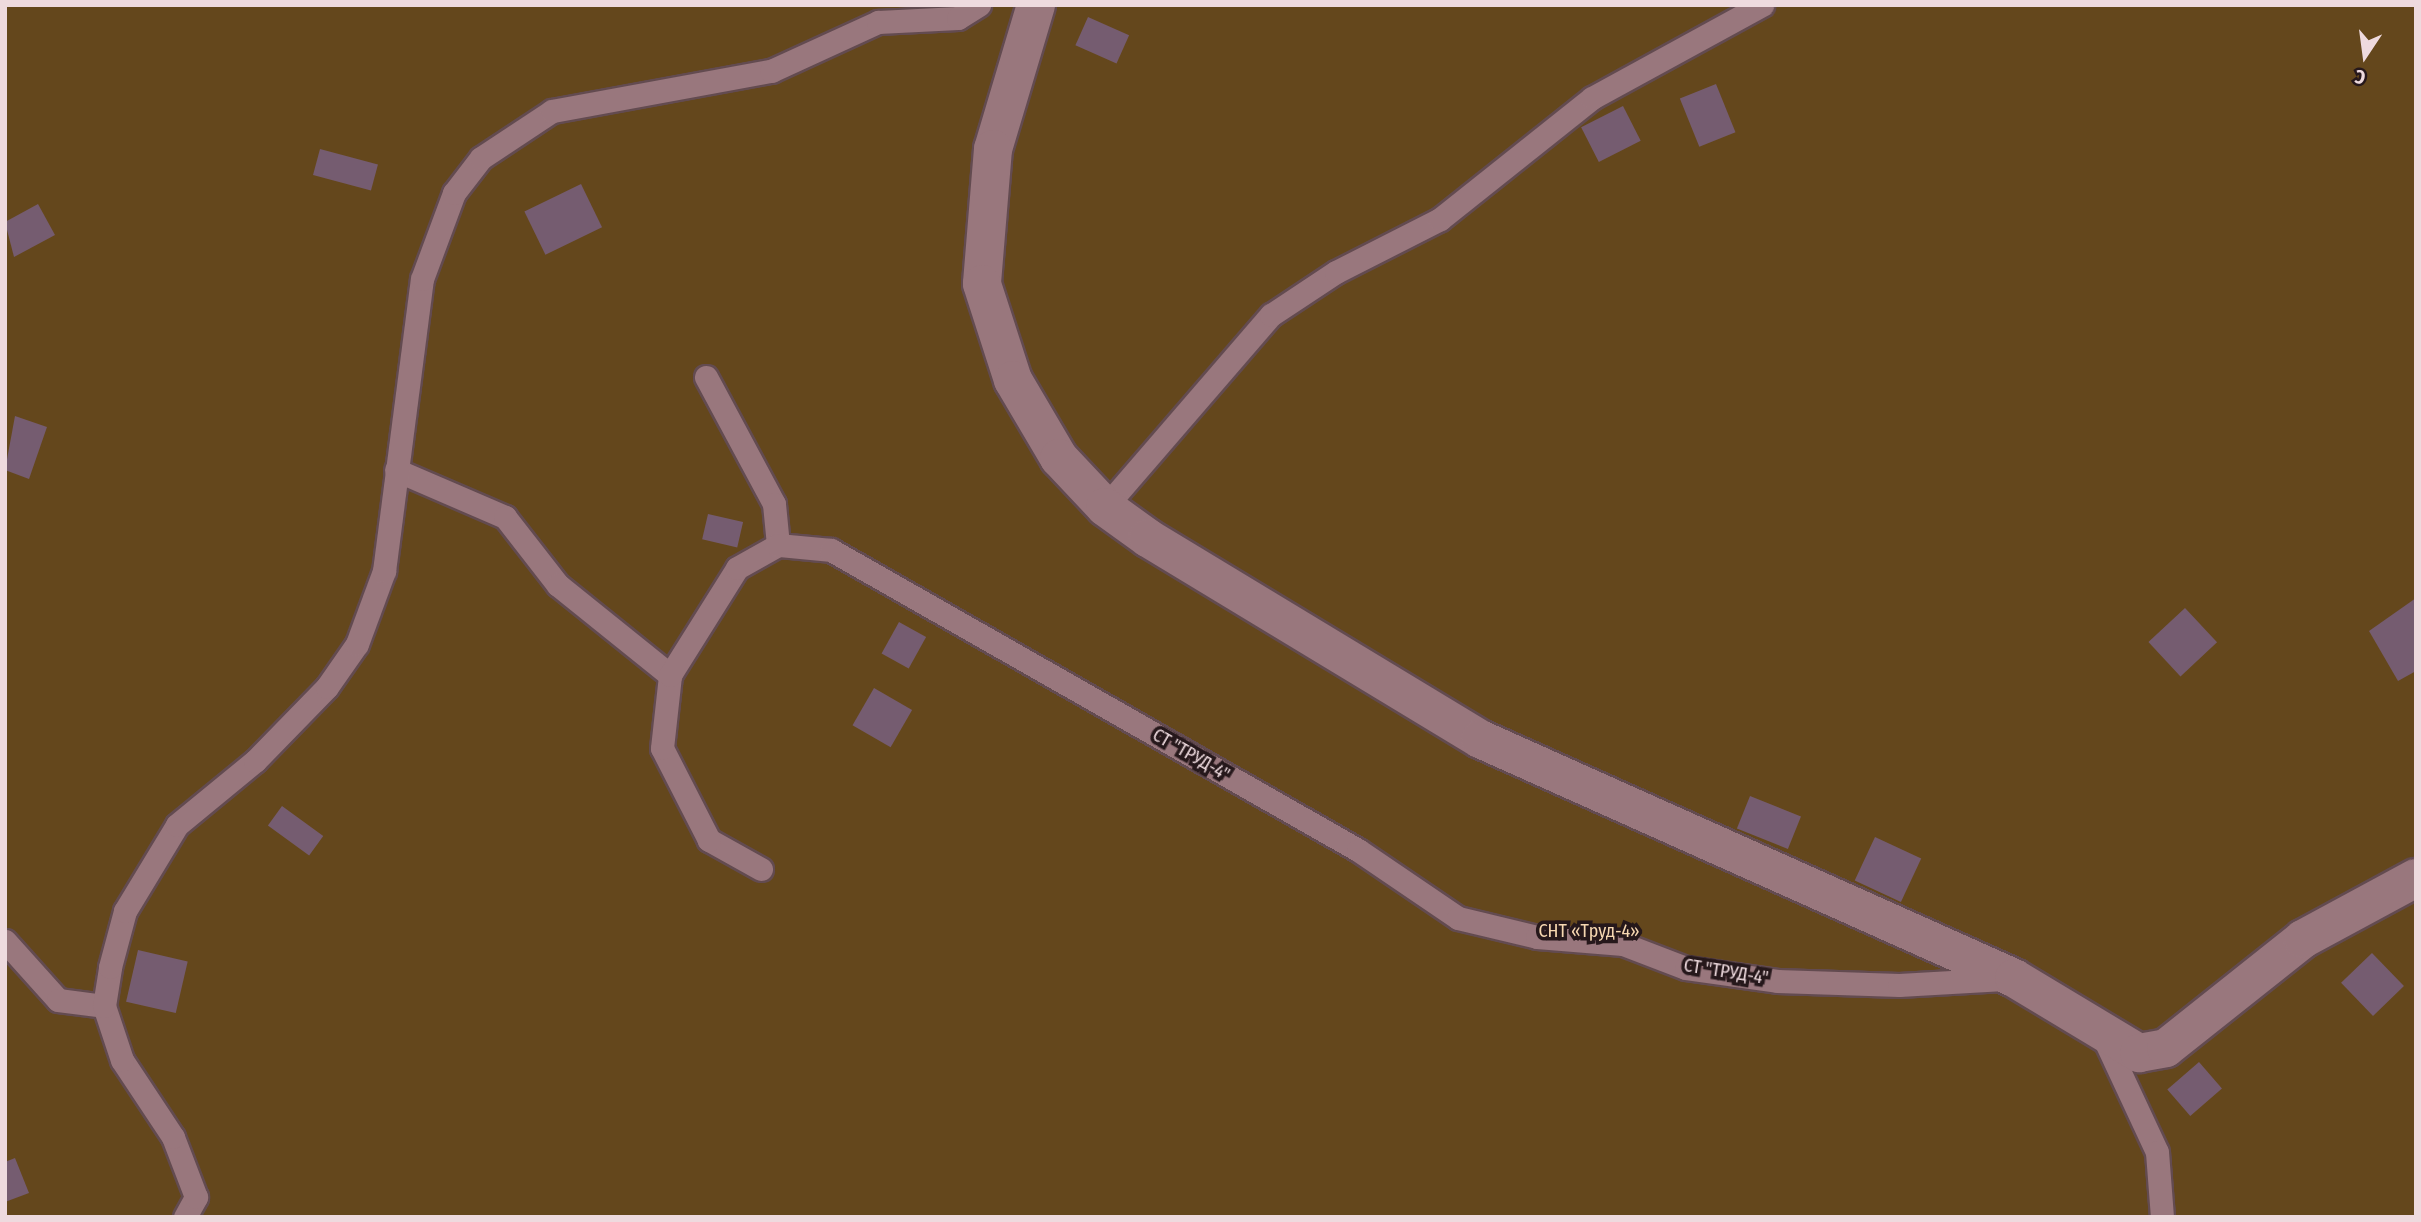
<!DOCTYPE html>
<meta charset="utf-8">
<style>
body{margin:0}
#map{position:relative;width:2421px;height:1222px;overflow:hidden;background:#482b32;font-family:"Fira Sans Condensed",sans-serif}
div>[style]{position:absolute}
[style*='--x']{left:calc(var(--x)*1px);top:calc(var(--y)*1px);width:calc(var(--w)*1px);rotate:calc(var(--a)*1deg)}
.green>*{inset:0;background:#64471c;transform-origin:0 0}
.building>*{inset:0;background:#755c70;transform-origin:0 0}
.roads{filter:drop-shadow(2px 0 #634b50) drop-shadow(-2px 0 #634b50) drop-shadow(0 2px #634b50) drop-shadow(0 -2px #634b50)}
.service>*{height:23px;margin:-11.5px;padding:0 11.5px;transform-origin:11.5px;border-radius:11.5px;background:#99777d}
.minor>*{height:38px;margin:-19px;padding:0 19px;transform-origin:19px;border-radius:19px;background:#99777d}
span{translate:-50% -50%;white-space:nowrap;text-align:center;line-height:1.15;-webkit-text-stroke:7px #26181b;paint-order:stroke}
.street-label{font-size:18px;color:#eedade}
.park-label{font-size:18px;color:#f7d8b1}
.frame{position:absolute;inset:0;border:7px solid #eedade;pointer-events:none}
.north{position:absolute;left:2330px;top:21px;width:70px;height:70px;-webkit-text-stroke:5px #26181b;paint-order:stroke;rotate:193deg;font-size:19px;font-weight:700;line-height:28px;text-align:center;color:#eedade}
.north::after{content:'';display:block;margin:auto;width:24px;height:32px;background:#eedade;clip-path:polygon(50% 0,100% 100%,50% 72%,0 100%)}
</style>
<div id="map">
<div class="green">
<div style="left:5px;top:5px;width:2411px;height:1212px"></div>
</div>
<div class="building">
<div style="left:1088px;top:17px;width:45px;height:31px;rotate:24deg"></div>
<div style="left:1716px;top:84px;width:52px;height:39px;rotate:68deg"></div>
<div style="left:1623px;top:106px;width:39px;height:47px;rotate:63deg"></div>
<div style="left:320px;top:149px;width:60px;height:27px;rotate:15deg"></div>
<div style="left:581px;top:184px;width:48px;height:63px;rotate:64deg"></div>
<div style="clip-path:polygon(38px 204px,55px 235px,14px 257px,5px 222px)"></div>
<div style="clip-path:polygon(15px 416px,47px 427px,29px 479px,5px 470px)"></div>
<div style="left:708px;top:514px;width:36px;height:26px;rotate:13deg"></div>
<div style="clip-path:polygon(2416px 598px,2416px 671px,2398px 681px,2369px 631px)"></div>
<div style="left:2185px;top:608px;width:47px;height:50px;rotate:47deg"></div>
<div style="left:899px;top:622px;width:31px;height:36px;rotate:29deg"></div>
<div style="left:874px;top:688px;width:44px;height:43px;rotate:30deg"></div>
<div style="left:1750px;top:796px;width:55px;height:35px;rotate:22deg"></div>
<div style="left:282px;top:806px;width:51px;height:24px;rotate:36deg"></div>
<div style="left:1875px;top:837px;width:51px;height:48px;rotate:25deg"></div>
<div style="left:138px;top:950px;width:51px;height:53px;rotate:13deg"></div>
<div style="left:2372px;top:953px;width:46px;height:43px;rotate:46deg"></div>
<div style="left:2199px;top:1062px;width:35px;height:42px;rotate:49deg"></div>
<div style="clip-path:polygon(15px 1158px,29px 1193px,5px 1202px,5px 1162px)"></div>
</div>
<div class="roads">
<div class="service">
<div style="--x:706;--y:377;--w:144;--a:61.8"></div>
<div style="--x:774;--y:504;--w:41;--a:84.4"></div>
<div style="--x:396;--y:470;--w:119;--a:23.3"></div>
<div style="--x:505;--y:517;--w:86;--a:52.1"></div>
<div style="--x:558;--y:585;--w:144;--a:38.8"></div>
<div style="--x:1105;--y:507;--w:254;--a:-49.2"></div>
<div style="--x:1271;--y:315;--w:78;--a:-33.5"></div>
<div style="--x:1336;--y:272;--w:117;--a:-27"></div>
<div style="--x:1440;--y:219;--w:194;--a:-38.5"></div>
<div style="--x:1592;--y:98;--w:194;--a:-28.7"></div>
<div style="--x:761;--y:869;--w:60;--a:-150.9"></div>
<div style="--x:709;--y:840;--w:103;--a:-117.1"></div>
<div style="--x:662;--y:748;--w:73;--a:-83.7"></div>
<div style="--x:670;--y:675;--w:126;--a:-57.9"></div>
<div style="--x:737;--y:568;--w:47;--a:-29.3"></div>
<div style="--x:778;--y:545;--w:53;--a:5.4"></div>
<div style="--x:831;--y:550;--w:606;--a:29.65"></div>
<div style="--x:1358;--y:850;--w:121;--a:34.2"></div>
<div style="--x:1458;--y:918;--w:81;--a:13.5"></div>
<div style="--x:1537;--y:937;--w:86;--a:4.7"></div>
<div style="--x:1623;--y:944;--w:67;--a:20.9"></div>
<div style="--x:1686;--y:968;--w:92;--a:8.1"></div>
<div style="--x:1777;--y:981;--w:122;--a:1.9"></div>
<div style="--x:1899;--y:985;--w:105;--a:-3.3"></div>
<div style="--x:5;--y:941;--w:79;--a:48.1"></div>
<div style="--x:58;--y:1000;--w:46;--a:7.4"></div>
<div style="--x:2102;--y:1034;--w:130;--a:65"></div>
<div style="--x:2157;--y:1152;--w:65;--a:85.6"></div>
<div style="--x:185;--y:1217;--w:23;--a:-61"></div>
<div style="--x:196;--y:1197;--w:64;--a:-111"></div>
<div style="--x:173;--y:1137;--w:92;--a:-123.5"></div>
<div style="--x:122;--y:1060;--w:57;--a:-108.4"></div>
<div style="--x:104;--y:1006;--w:39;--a:-81"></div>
<div style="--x:110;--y:967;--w:58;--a:-75"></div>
<div style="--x:125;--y:911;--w:100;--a:-58.8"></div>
<div style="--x:177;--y:825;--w:101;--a:-39.4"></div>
<div style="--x:255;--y:761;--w:103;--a:-45.8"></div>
<div style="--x:327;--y:687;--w:52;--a:-55.1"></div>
<div style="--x:357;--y:644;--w:78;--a:-69.7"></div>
<div style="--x:384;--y:571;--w:294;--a:-82.6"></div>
<div style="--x:422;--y:279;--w:92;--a:-69.6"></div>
<div style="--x:454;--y:193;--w:44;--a:-52.4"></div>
<div style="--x:481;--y:158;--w:85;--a:-33.5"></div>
<div style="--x:552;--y:111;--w:223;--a:-10.4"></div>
<div style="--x:771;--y:71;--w:118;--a:-24.6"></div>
<div style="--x:878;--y:22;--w:80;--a:-2.9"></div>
<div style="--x:958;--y:18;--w:25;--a:-32"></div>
</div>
<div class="minor">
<div style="--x:1036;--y:5;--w:150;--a:106.6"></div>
<div style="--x:993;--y:149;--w:135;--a:94.7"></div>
<div style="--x:982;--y:284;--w:101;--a:72.1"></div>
<div style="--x:1013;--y:380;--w:91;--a:59.5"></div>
<div style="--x:1059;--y:458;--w:67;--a:46.8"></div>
<div style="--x:1105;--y:507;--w:53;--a:35.8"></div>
<div style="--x:1148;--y:538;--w:388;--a:31.2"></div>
<div style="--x:1480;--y:739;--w:585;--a:24.11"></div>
<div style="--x:2014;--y:978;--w:146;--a:31"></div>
<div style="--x:2139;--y:1053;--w:27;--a:-10"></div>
<div style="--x:2166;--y:1048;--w:175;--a:-38.5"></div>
<div style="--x:2303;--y:939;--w:128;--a:-28.4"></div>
</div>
</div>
<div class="street-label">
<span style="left:1191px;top:755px;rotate:30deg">СТ "ТРУД-4"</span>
<span style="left:1726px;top:972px;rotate:9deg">СТ "ТРУД-4"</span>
</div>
<div class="park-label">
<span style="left:1589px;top:931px">СНТ «Труд-4»</span>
</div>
<div class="frame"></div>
<div class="north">С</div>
</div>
